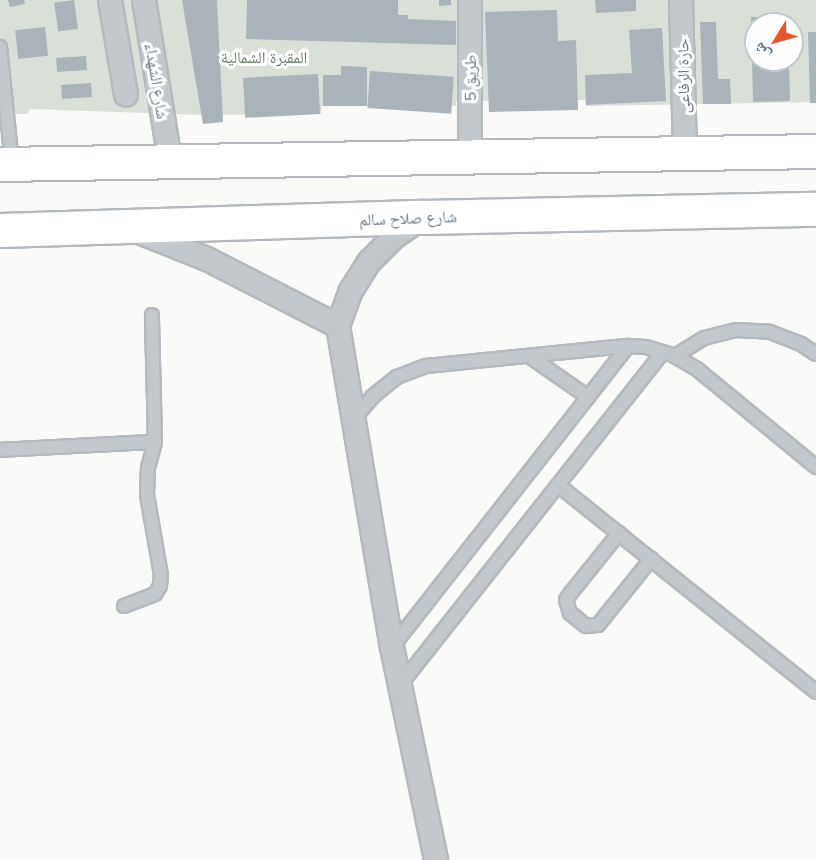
<!DOCTYPE html>
<meta charset="utf-8">
<style>
body{margin:0}
#map{position:relative;width:816px;height:860px;overflow:hidden;background:#fafaf8;font-family:Mulish,"Noto Naskh Arabic",sans-serif}
div>[style]{position:absolute}
[style*='--x']{left:calc(var(--x)*1px);top:calc(var(--y)*1px);width:calc(var(--w)*1px);rotate:calc(var(--a)*1deg)}
.green>*{inset:0;background:#dadfd7}
.building>*{inset:0;background:#aab3b9;transform-origin:0 0}
.roads{filter:drop-shadow(2px 0 #b4b9bd) drop-shadow(-2px 0 #b4b9bd) drop-shadow(0 2px #b4b9bd) drop-shadow(0 -2px #b4b9bd)}
.lane>*{height:12px;margin:-6px;padding:0 6px;transform-origin:6px;border-radius:6px;background:#c3c8cc}
.street>*{height:22px;margin:-11px;padding:0 11px;transform-origin:11px;border-radius:11px;background:#c3c8cc}
.highway>*{height:33px;margin:-16.5px;padding:0 16.5px;transform-origin:16.5px;border-radius:16.5px;background:#fff}
span{translate:-50% -50%;white-space:nowrap;text-align:center;line-height:1.15;-webkit-text-stroke:6px #fff;paint-order:stroke}
.park-label{font-size:16px;color:#687a64}
.street-label{font-size:16px;color:#657683}
.north{position:absolute;left:744px;top:12px;width:60px;height:60px;box-sizing:border-box;background:#fff;border:2px solid #c1c8cd;border-radius:50%;rotate:233deg;font-size:16px;font-weight:700;line-height:24px;text-align:center;color:#657683}
.north::after{content:'';display:block;margin:auto;width:21px;height:27px;background:#e4572e;clip-path:polygon(50% 0,100% 100%,50% 72%,0 100%)}
</style>
<div id="map">
<div class="green">
<div style="clip-path:polygon(evenodd,0 0,816px 0,816px 102px,586px 106px,585px 100px,456px 101px,456px 106px,322px 105px,321px 114px,204px 115px,30px 109px,27px 114px,0 114px,0 0,756px 24px,792px 24px,792px 60px,756px 60px,756px 24px)"></div>
</div>
<div class="building">
<div style="clip-path:polygon(8px 0,24px 0,25px 4px,10px 7px)"></div>
<div style="left:74px;top:0;width:29px;height:20px;rotate:82deg"></div>
<div style="clip-path:polygon(182px 0,217px 0,223px 122px,203px 124px)"></div>
<div style="clip-path:polygon(247px 0,398px 0,398px 15px,408px 15px,408px 19px,456px 21px,456px 45px,246px 39px)"></div>
<div style="clip-path:polygon(439px 0,451px 0,451px 5px,439px 6px)"></div>
<div style="clip-path:polygon(595px 0,636px 0,636px 11px,596px 13px)"></div>
<div style="clip-path:polygon(557px 10px,558px 41px,576px 40px,578px 110px,489px 112px,485px 12px)"></div>
<div style="clip-path:polygon(788px 16px,788px 24px,756px 24px,756px 60px,789px 60px,790px 101px,753px 102px,751px 17px)"></div>
<div style="clip-path:polygon(700px 22px,716px 22px,718px 79px,730px 79px,731px 104px,703px 104px)"></div>
<div style="left:45px;top:27px;width:29px;height:30px;rotate:84deg"></div>
<div style="clip-path:polygon(662px 28px,666px 101px,586px 105px,585px 75px,632px 73px,629px 30px)"></div>
<div style="clip-path:polygon(808px 32px,816px 32px,816px 103px,810px 103px)"></div>
<div style="left:86px;top:56px;width:14px;height:30px;rotate:86deg"></div>
<div style="clip-path:polygon(341px 66px,367px 67px,367px 106px,323px 106px,323px 75px,341px 75px)"></div>
<div style="left:370px;top:71px;width:84px;height:37px;rotate:4deg"></div>
<div style="left:318px;top:74px;width:40px;height:75px;rotate:87deg"></div>
<div style="left:91px;top:83px;width:14px;height:30px;rotate:86deg"></div>
</div>
<div class="roads">
<div class="lane">
<div style="--x:0;--y:47;--w:117;--a:84.1"></div>
<div style="--x:529;--y:356;--w:72;--a:34.8"></div>
<div style="--x:675;--y:356;--w:34;--a:-32"></div>
<div style="--x:704;--y:338;--w:33;--a:-14"></div>
<div style="--x:736;--y:330;--w:34;--a:3"></div>
<div style="--x:770;--y:332;--w:33;--a:21"></div>
<div style="--x:801;--y:344;--w:18;--a:34"></div>
<div style="--x:353;--y:420;--w:30;--a:-50"></div>
<div style="--x:372;--y:397;--w:32;--a:-39"></div>
<div style="--x:397;--y:377;--w:31;--a:-21"></div>
<div style="--x:426;--y:366;--w:203;--a:-5.7"></div>
<div style="--x:628;--y:346;--w:18;--a:3"></div>
<div style="--x:646;--y:347;--w:30;--a:17"></div>
<div style="--x:675;--y:356;--w:27;--a:31"></div>
<div style="--x:698;--y:370;--w:153;--a:39.4"></div>
<div style="--x:0;--y:450;--w:155;--a:-3"></div>
<div style="--x:558;--y:485;--w:331;--a:38.7"></div>
<div style="--x:619;--y:533;--w:78;--a:128.8"></div>
<div style="--x:570;--y:594;--w:7;--a:124"></div>
<div style="--x:566;--y:600;--w:14;--a:73"></div>
<div style="--x:570;--y:613;--w:21;--a:39"></div>
<div style="--x:586;--y:626;--w:12;--a:-5"></div>
<div style="--x:598;--y:625;--w:85;--a:-51.2"></div>
<div style="--x:124;--y:606;--w:33;--a:-21"></div>
<div style="--x:155;--y:594;--w:9;--a:-58"></div>
<div style="--x:160;--y:586;--w:11;--a:-85"></div>
<div style="--x:161;--y:575;--w:81;--a:-99.9"></div>
<div style="--x:147;--y:495;--w:27;--a:-88"></div>
<div style="--x:148;--y:468;--w:27;--a:-75"></div>
<div style="--x:155;--y:442;--w:127;--a:-91.4"></div>
<div style="--x:392;--y:647;--w:382;--a:-51.9"></div>
<div style="--x:400;--y:685;--w:424;--a:-51.7"></div>
</div>
<div class="street">
<div style="--x:110;--y:0;--w:96;--a:80.4"></div>
<div style="--x:144;--y:0;--w:163;--a:80.8"></div>
<div style="--x:681;--y:0;--w:153;--a:88.5"></div>
<div style="--x:470;--y:156;--w:156;--a:-90"></div>
<div style="--x:422;--y:218;--w:34;--a:146"></div>
<div style="--x:394;--y:237;--w:35;--a:135"></div>
<div style="--x:369;--y:262;--w:36;--a:122"></div>
<div style="--x:350;--y:293;--w:35;--a:110"></div>
<div style="--x:338;--y:326;--w:326;--a:80.5"></div>
<div style="--x:392;--y:647;--w:217;--a:78.3"></div>
<div style="--x:139;--y:232;--w:73;--a:21.7"></div>
<div style="--x:207;--y:259;--w:147;--a:27.1"></div>
</div>
<div class="highway">
<div style="--x:0;--y:164;--w:816;--a:-0.91"></div>
<div style="--x:0;--y:230;--w:423;--a:-1.8"></div>
<div style="--x:423;--y:217;--w:393;--a:-1.2"></div>
</div>
</div>
<div class="park-label">
<span style="left:264px;top:57px">المقبرة الشمالية</span>
</div>
<div class="street-label">
<span style="left:683px;top:76px;rotate:-91deg">حارة الرفاعى</span>
<span style="left:470px;top:78px;rotate:-90deg">طريق 5</span>
<span style="left:157px;top:81px;rotate:81deg">شارع الشهداء</span>
<span style="left:408px;top:218px;rotate:-2deg">شارع صلاح سالم</span>
</div>
<div class="north">ش</div>
</div>
